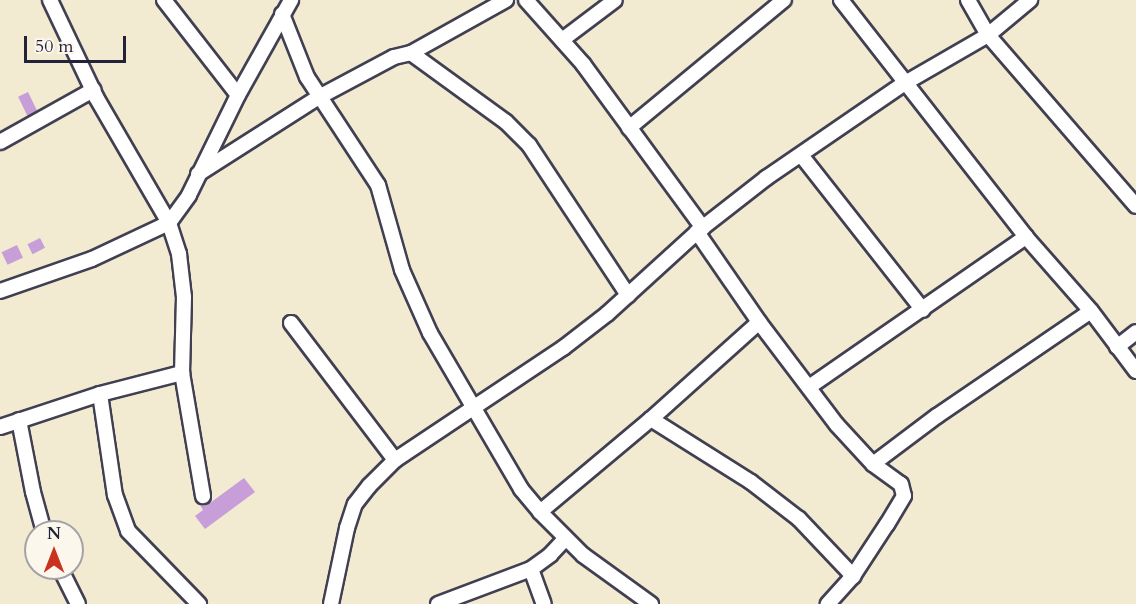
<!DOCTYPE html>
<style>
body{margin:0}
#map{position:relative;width:1136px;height:604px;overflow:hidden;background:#f2ead1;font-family:Cardo,serif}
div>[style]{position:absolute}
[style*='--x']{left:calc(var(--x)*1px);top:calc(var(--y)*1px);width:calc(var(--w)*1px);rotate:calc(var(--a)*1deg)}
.building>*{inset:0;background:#c79ed8;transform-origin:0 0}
.roads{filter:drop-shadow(2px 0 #414052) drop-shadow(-2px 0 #414052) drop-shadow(0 2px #414052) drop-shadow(0 -2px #414052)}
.minor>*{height:14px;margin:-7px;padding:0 7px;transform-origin:7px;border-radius:7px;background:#fff}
span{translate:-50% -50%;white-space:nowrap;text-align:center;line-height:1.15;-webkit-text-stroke:5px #fbf7ec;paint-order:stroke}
.north{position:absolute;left:24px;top:520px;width:60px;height:60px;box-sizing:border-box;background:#fbf7ec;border:2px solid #a4a2a5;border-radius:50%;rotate:0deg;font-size:16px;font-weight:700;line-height:24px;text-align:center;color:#22223b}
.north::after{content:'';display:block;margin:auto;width:21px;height:27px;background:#c8321e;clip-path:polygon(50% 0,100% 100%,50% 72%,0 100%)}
.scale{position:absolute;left:24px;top:36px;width:102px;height:27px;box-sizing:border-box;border:3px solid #22223b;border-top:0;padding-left:8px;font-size:18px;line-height:21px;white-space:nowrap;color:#22223b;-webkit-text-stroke:4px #fbf7ec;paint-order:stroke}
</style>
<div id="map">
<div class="building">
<div style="left:28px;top:92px;width:28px;height:11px;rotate:64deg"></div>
<div style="left:40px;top:238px;width:11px;height:14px;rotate:63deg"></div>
<div style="left:17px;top:245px;width:14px;height:17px;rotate:65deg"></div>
<div style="clip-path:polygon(244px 478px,255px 492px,205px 529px,195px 516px,203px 510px,200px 505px,207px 499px,210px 503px)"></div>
</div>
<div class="roads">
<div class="minor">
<div style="--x:50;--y:0;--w:107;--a:64.6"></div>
<div style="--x:96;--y:97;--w:146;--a:59.9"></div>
<div style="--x:169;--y:223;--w:33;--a:72"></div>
<div style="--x:179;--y:254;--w:43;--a:83.4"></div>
<div style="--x:184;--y:297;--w:76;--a:91.5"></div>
<div style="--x:182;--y:373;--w:125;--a:80.3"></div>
<div style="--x:164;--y:0;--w:120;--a:52.1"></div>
<div style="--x:526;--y:0;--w:86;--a:48.3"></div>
<div style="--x:583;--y:64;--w:203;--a:53.8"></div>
<div style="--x:841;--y:0;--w:301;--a:52"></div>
<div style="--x:1026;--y:237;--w:98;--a:48.7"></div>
<div style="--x:1091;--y:311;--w:75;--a:53.1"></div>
<div style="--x:968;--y:0;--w:40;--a:60.3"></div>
<div style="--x:988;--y:35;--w:226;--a:49.1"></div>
<div style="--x:282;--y:14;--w:68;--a:68.4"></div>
<div style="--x:307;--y:77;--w:129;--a:56.7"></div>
<div style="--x:378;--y:185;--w:88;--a:74.2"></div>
<div style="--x:402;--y:270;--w:69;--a:66"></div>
<div style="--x:430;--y:333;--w:181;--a:59.7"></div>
<div style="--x:521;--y:489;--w:30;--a:50"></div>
<div style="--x:540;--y:512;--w:61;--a:45"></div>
<div style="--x:583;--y:555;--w:84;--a:35.8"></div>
<div style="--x:562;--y:40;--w:66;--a:-37"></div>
<div style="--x:411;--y:53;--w:117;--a:36"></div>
<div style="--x:506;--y:122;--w:33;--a:45"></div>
<div style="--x:529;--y:145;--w:180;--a:56.6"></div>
<div style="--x:629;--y:128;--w:201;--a:-39.6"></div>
<div style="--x:0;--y:142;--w:107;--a:-29.2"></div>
<div style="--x:801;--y:155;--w:197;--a:51.8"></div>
<div style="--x:198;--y:174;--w:143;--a:-32.5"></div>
<div style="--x:319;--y:97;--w:85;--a:-28.1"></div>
<div style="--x:394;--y:57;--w:17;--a:-13"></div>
<div style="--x:411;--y:53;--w:109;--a:-29.2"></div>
<div style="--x:697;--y:232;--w:109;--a:55.4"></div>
<div style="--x:759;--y:322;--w:129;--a:52.9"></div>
<div style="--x:837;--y:425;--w:53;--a:47.3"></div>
<div style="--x:873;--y:464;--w:34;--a:36"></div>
<div style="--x:901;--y:484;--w:12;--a:76"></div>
<div style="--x:904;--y:496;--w:33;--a:121"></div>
<div style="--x:887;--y:524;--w:62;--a:123.2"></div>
<div style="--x:853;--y:576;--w:38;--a:132"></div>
<div style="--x:0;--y:291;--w:97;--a:-19.2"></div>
<div style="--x:92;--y:259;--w:85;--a:-25.1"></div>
<div style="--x:169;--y:223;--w:34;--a:-54"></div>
<div style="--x:189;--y:195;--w:111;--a:-63.9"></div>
<div style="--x:238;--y:95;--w:109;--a:-60.8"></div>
<div style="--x:291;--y:323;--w:172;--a:52.8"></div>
<div style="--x:1117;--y:347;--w:24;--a:-38"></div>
<div style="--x:809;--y:387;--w:264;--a:-34.7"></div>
<div style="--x:100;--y:394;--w:102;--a:81.6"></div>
<div style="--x:115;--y:495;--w:38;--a:70"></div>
<div style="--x:128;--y:531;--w:102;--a:45.8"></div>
<div style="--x:651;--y:419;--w:118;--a:32.2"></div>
<div style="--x:751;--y:482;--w:61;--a:37.6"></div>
<div style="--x:799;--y:519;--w:79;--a:46.5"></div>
<div style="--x:19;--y:420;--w:73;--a:79"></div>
<div style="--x:33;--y:492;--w:41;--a:74.6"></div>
<div style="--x:0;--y:427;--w:105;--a:-18.3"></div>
<div style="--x:100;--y:394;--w:85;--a:-14.4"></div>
<div style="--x:873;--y:464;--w:80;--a:-36.9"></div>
<div style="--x:937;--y:416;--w:186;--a:-34.3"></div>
<div style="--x:540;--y:512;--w:145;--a:-40"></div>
<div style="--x:651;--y:419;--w:145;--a:-41.9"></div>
<div style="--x:60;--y:568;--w:40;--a:63.4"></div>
<div style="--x:531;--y:569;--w:37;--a:70"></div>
<div style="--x:331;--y:604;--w:78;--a:-78.1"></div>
<div style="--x:347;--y:528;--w:25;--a:-72"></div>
<div style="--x:355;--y:504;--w:23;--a:-52"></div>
<div style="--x:369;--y:486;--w:37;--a:-45"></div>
<div style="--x:395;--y:460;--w:202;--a:-33.7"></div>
<div style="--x:563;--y:348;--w:56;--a:-37.7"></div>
<div style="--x:607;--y:314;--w:122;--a:-42.3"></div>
<div style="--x:697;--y:232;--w:88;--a:-38"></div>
<div style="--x:766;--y:178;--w:168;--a:-34.4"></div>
<div style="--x:905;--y:83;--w:96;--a:-30"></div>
<div style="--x:988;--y:35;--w:55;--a:-39.8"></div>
<div style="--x:438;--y:604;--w:99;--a:-20.6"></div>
<div style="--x:531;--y:569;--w:24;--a:-36"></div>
<div style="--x:550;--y:555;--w:23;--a:-47"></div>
</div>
</div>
<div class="north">N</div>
<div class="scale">50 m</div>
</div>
